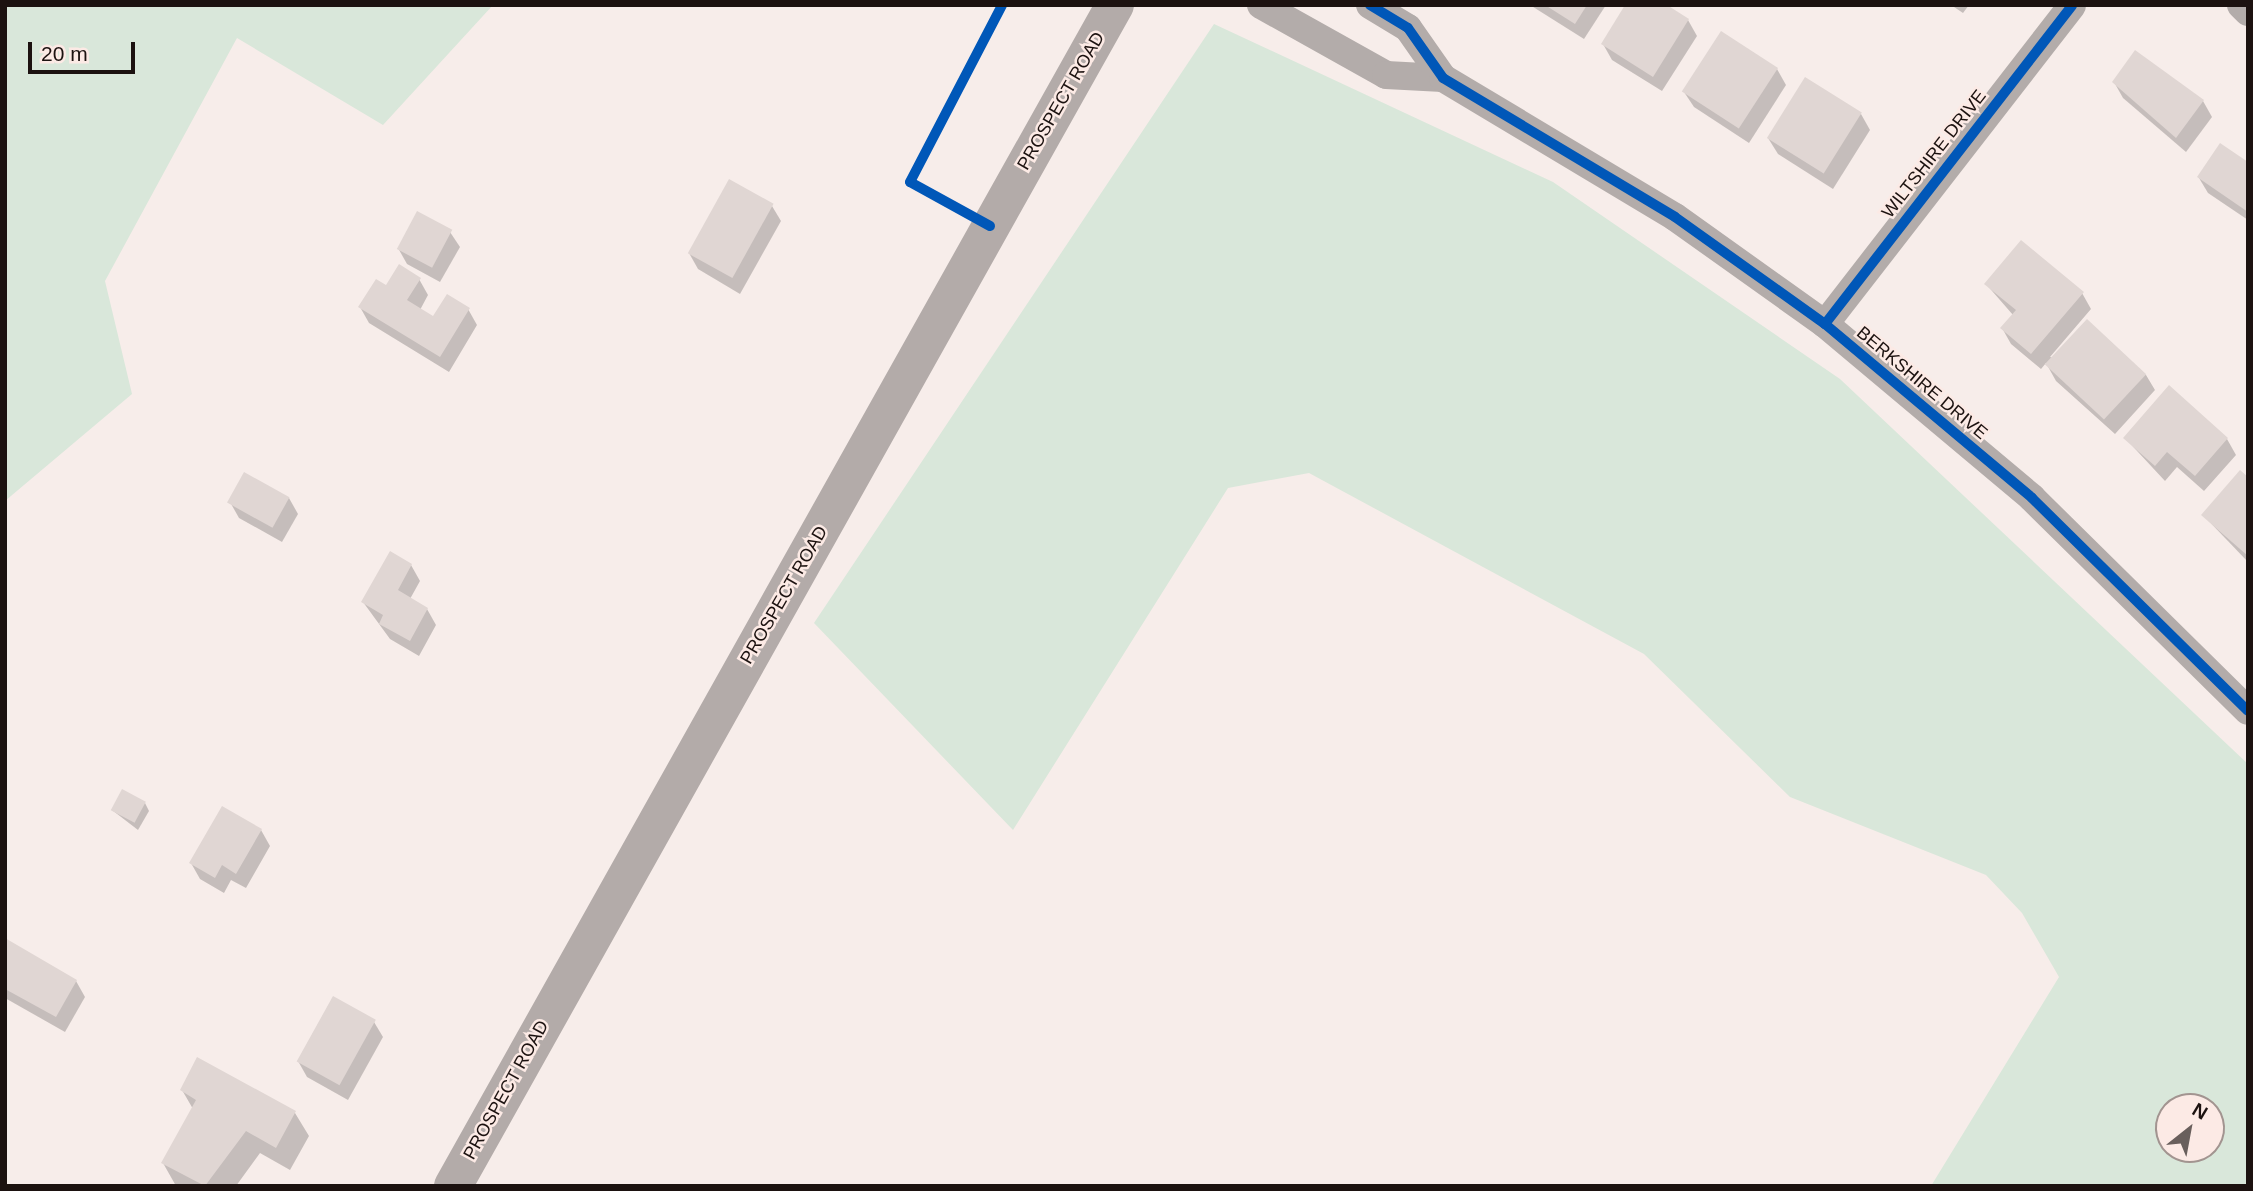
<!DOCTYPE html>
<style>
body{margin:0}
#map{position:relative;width:2253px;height:1191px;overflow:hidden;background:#f7edea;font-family:Arial,sans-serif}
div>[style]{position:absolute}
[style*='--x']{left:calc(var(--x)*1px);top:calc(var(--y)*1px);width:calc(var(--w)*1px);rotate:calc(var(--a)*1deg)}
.green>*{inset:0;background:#d9e7da}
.shadow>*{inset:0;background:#0003}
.building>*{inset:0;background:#e0d6d3;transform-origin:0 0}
.street>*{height:28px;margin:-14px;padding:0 14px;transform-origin:14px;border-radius:14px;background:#b3acaa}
.secondary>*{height:38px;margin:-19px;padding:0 19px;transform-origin:19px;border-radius:19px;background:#b3aba9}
.cycleway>*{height:10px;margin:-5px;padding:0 5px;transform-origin:5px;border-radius:5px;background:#0057b8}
span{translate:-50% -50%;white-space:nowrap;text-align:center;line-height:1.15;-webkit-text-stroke:5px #fceae5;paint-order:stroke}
.street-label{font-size:18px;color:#1c1210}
.frame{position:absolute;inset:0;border:7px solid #1c1210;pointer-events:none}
.north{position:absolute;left:2155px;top:1093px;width:70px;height:70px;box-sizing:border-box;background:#fceae5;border:2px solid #a29490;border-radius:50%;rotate:31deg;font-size:19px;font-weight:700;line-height:28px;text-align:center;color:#1c1210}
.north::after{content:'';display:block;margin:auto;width:24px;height:32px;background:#695f5c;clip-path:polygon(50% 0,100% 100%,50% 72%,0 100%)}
.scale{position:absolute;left:28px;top:42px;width:107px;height:32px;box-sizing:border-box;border:4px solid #1c1210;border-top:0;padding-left:9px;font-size:21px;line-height:24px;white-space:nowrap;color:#1c1210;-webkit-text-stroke:5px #fceae5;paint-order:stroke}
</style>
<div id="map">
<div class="green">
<div style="clip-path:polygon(5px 5px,493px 5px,383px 125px,237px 38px,105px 281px,132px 394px,5px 501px)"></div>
<div style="clip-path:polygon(evenodd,1214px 24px,1553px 182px,1840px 379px,2248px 764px,2248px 1186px,1931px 1186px,2059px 977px,2022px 913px,1986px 875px,1790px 797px,1644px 654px,1309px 473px,1228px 488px,1013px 830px,814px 623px,1214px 24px,2169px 1107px,2211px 1107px,2211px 1149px,2169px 1149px,2169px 1107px)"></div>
</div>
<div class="shadow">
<div style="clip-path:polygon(1530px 5px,1606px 5px,1584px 39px)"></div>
<div style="clip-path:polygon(1951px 5px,1969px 5px,1963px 13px)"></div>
<div style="clip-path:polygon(1688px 20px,1697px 36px,1662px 91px,1612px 60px,1603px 44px)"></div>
<div style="clip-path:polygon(1777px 69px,1786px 85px,1749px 143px,1694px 107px,1684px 92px)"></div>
<div style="clip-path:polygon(2114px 82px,2203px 101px,2212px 117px,2186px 152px,2123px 98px)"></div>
<div style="clip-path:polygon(1861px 114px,1870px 130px,1833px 189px,1778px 154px,1768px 138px)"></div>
<div style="clip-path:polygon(2248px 164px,2248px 220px,2208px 193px,2199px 178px)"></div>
<div style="clip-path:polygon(772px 206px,781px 221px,740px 294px,698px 269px,689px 253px)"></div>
<div style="clip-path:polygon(450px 232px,460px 247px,440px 282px,407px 264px,398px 248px)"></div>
<div style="clip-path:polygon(419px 279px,428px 295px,420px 310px,434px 318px,468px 309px,477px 325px,449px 372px,369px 323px,360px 307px)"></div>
<div style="clip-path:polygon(1986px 284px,2082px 293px,2091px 309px,2050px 357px,2146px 375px,2155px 390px,2115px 434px,2056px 381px,2046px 363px,2041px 369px,2011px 344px,2002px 328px,2013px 315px)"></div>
<div style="clip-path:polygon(2125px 438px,2227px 439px,2236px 455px,2204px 491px,2177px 467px,2165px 481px)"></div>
<div style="clip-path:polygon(2248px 479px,2248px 562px,2203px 515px)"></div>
<div style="clip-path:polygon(289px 498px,298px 514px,282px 542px,239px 518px,230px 502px)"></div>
<div style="clip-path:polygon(411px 565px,420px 581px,410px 599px,427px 609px,436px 625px,419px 656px,390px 639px,363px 602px)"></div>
<div style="clip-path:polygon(145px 803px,149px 811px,138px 830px,112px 810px)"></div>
<div style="clip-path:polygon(261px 830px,270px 846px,246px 888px,231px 880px,224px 893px,200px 879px,191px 863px)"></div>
<div style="clip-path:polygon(5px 940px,76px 981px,85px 997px,65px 1032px,5px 998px)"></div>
<div style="clip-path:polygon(374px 1022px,383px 1037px,348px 1100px,307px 1077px,298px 1061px)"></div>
<div style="clip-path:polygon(182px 1090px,295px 1113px,309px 1136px,290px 1170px,260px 1153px,236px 1186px,176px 1186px,163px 1163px,193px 1109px)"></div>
</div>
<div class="building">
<div style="clip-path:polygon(1545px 5px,1587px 5px,1575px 24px)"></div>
<div style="clip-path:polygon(1625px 5px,1667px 5px,1689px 19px,1653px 77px,1601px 44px)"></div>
<div style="left:1721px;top:31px;width:68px;height:72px;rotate:33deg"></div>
<div style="clip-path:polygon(2135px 50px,2204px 100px,2176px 138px,2112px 82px)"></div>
<div style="left:1805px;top:77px;width:67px;height:72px;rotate:32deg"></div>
<div style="clip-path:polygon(2220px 143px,2248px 162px,2248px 212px,2197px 177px)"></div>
<div style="left:729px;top:179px;width:51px;height:85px;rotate:29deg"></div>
<div style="left:417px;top:211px;width:40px;height:43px;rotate:28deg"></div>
<div style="clip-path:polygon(2021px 240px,2084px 292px,2031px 354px,2000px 328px,2016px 310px,1984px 284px)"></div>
<div style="clip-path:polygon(399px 264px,421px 278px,407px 300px,433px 316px,447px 294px,470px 308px,440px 357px,358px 307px,376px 279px,386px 285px)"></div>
<div style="left:2087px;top:319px;width:81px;height:62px;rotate:43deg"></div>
<div style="clip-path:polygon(2169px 385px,2228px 438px,2195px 476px,2167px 452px,2155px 466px,2123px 438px)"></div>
<div style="clip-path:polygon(2240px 470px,2248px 477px,2248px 556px,2201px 515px)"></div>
<div style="left:244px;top:472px;width:52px;height:35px;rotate:29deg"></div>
<div style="clip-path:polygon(390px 551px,412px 564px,398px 590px,428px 608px,410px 641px,379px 624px,383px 615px,361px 602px)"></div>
<div style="left:122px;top:789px;width:27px;height:24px;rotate:28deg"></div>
<div style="clip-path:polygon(222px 806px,262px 829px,236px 874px,222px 865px,215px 878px,189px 863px)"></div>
<div style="clip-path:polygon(5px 938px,77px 980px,56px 1017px,5px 989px)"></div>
<div style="left:333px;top:996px;width:49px;height:75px;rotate:29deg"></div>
<div style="clip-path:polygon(197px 1057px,296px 1111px,276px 1148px,246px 1131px,205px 1186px,161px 1163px,196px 1100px,180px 1090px)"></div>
</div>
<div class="street">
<div style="--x:1261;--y:5;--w:143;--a:29.2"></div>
<div style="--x:1386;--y:75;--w:57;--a:3"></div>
<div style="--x:1370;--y:5;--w:44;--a:31.2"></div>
<div style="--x:1408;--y:28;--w:61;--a:55"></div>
<div style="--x:1443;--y:78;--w:270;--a:30.9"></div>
<div style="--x:1675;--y:217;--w:184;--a:35.5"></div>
<div style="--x:1825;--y:324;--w:270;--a:40"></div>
<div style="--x:2032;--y:498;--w:303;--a:44.6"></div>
<div style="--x:2241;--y:5;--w:10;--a:45"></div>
<div style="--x:1825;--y:324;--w:403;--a:-52.2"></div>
</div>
<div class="secondary">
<div style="--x:453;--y:1186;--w:1354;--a:-60.73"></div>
</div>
<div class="cycleway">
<div style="--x:1370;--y:5;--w:44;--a:31.2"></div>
<div style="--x:1408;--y:28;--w:61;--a:55"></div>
<div style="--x:1443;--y:78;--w:270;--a:30.9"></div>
<div style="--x:1675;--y:217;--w:184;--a:35.5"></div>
<div style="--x:1825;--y:324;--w:270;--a:40"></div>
<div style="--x:2032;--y:498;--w:303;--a:44.6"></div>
<div style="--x:990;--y:226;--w:91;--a:-151.2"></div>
<div style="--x:910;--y:182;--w:199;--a:-62.5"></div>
<div style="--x:1825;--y:324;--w:403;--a:-52.2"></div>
</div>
<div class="street-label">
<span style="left:1061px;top:101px;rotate:-60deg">PROSPECT ROAD</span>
<span style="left:1934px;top:154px;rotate:-52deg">WILTSHIRE DRIVE</span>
<span style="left:1922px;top:383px;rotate:40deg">BERKSHIRE DRIVE</span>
<span style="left:784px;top:595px;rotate:-60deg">PROSPECT ROAD</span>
<span style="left:506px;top:1090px;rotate:-61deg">PROSPECT ROAD</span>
</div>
<div class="frame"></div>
<div class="north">N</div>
<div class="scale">20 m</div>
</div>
